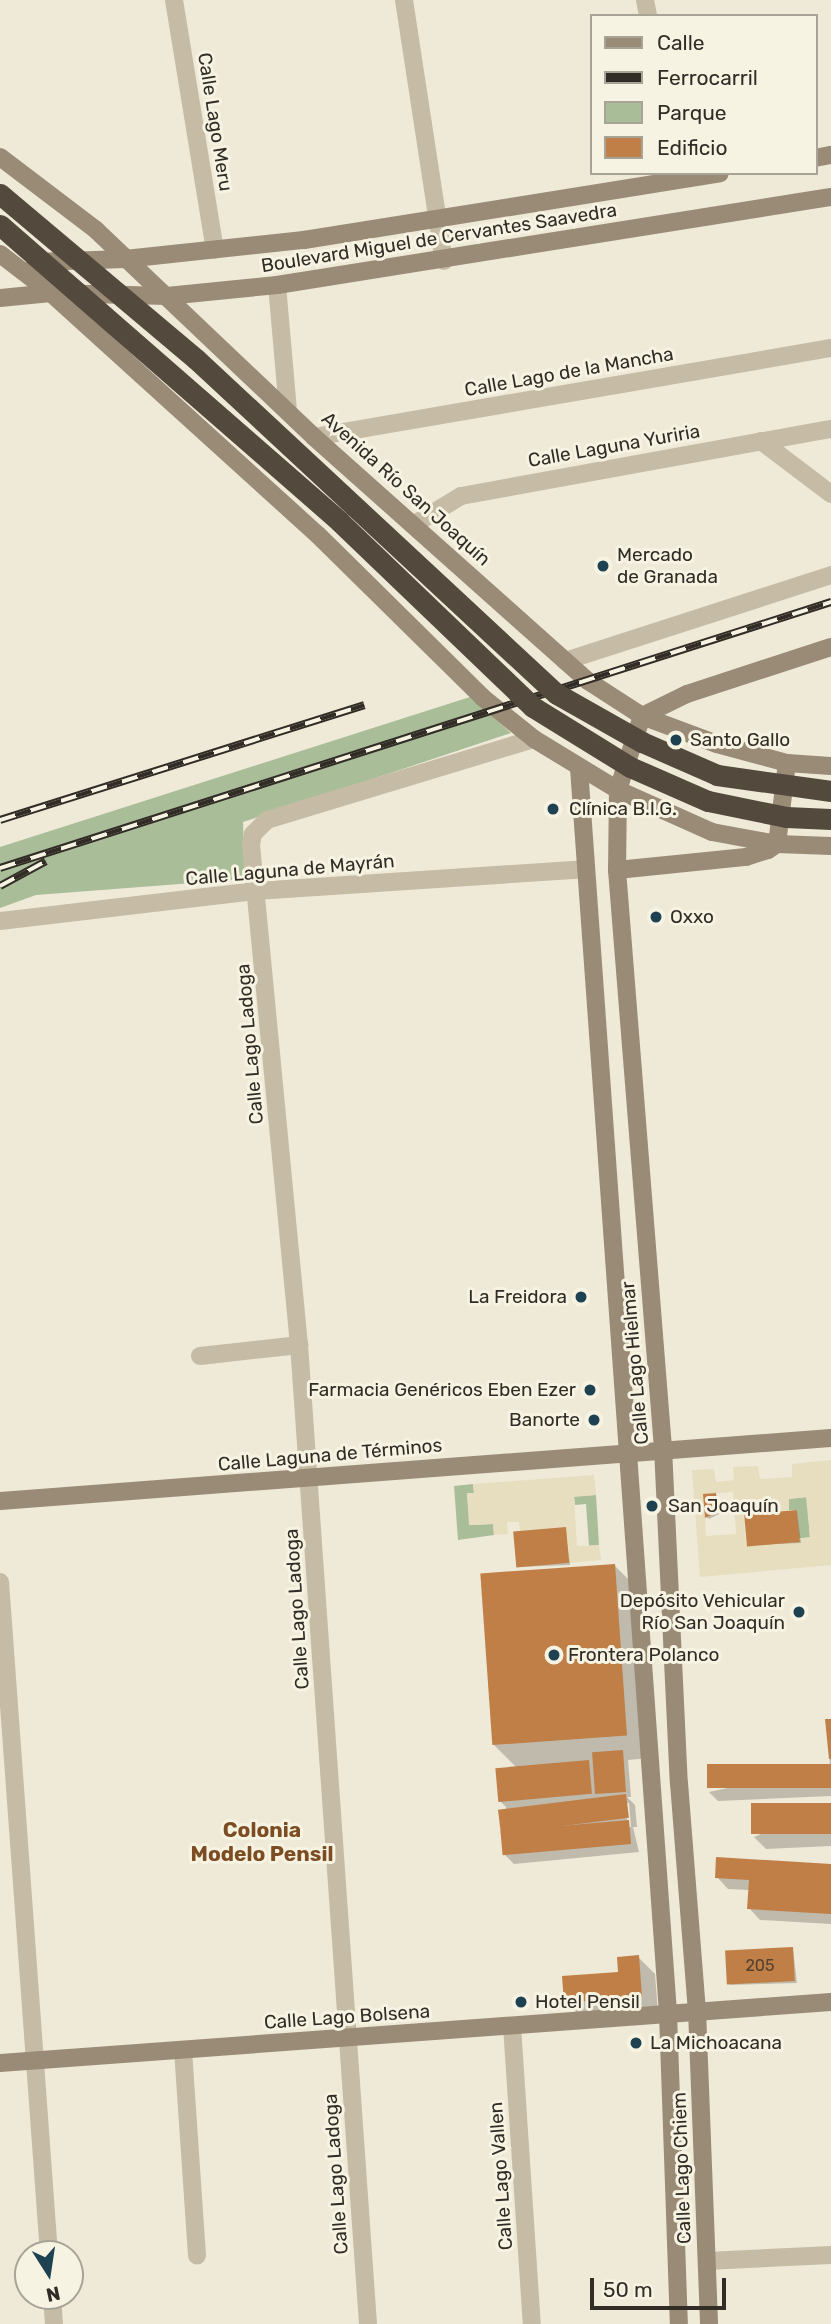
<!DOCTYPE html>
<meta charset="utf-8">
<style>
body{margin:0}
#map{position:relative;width:831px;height:2324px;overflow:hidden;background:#efe9d8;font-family:Rubik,sans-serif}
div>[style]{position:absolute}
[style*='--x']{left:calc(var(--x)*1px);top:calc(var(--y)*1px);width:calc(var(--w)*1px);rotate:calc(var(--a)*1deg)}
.green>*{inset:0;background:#a9bd99}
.plaza>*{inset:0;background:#e7debf}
.shadow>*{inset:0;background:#0003}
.building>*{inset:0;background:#bf7f46;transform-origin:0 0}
.street>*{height:18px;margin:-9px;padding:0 9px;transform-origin:9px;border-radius:9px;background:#c6bca5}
.secondary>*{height:18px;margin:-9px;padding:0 9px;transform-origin:9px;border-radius:9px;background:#998b76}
.rail>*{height:8px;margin-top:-4px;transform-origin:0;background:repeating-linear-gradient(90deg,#f7f3e3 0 16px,#322c26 0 32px);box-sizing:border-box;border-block:2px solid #322c26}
.highway-bridge>*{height:21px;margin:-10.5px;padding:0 10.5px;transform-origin:10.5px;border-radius:10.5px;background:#53493d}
.dots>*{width:19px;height:19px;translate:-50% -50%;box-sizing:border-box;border:4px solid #f7f3e3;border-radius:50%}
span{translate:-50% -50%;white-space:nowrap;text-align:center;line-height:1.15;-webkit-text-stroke:6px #f7f3e3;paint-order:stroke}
.number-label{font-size:16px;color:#55412e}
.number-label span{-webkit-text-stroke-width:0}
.street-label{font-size:19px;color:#322c26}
.poi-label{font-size:19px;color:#322c26}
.left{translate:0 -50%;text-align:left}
.right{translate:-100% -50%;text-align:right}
.neighbourhood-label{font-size:21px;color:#7c4d23;font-weight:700}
.legend{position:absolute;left:590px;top:14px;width:228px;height:161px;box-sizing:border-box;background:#f7f3e3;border:2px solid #a8a397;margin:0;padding:9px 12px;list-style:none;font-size:21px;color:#322c26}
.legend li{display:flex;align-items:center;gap:14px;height:35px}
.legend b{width:35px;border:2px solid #a8a397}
.north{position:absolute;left:14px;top:2240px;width:70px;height:70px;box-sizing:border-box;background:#f7f3e3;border:2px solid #a8a397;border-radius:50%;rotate:168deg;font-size:19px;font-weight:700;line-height:28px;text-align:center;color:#322c26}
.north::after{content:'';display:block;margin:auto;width:24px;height:32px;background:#1e4251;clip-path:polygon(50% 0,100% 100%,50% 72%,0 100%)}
.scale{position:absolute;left:590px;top:2278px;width:136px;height:32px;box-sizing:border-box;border:4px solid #322c26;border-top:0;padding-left:9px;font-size:21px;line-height:24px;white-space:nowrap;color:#322c26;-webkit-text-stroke:5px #f7f3e3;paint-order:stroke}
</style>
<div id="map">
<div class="green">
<div style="clip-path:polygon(470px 697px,511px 733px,243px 822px,245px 879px,36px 895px,0 908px,0 847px)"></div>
<div style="clip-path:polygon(473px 1484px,474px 1493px,467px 1493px,470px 1525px,493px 1524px,494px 1535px,458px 1540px,454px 1486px)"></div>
<div style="clip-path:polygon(596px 1495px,599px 1545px,589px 1546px,586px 1504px,575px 1505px,574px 1496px)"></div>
<div style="clip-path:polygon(807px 1497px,810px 1538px,799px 1538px,797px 1510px,789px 1510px,788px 1499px)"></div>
</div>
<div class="plaza">
<div style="clip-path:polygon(evenodd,831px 1460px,831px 1565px,700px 1577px,692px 1470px,714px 1469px,716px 1482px,734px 1480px,733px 1467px,758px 1466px,760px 1479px,792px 1477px,792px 1464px,831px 1460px,733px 1492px,736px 1534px,706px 1536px,704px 1494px,733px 1492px,831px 1460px,806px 1497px,810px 1537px,746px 1545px,744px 1513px,789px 1510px,789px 1499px,806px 1497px)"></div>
<div style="clip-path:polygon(594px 1475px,596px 1495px,574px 1497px,577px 1546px,599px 1545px,601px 1560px,569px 1563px,565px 1527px,520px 1531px,519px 1522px,507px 1522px,508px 1534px,494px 1535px,493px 1524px,469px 1525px,467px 1493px,474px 1493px,473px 1484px)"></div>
</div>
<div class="shadow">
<div style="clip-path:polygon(716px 1494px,719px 1514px,709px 1519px,707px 1517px)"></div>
<div style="clip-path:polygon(797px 1511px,801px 1543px,748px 1545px)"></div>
<div style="clip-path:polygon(565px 1529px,570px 1565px,518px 1567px)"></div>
<div style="clip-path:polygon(evenodd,614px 1565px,637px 1588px,650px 1758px,628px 1760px,631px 1797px,627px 1797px,635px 1805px,637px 1827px,633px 1827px,639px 1852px,514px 1864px,505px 1855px,506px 1807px,499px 1800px,516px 1767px,494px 1745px,614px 1565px,625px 1803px,629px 1803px,631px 1827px,628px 1827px,625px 1803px)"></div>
<div style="clip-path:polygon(827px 1721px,831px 1721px,831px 1796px,718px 1801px,709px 1792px,830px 1766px)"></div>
<div style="clip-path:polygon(831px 1804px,831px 1846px,766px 1849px,754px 1837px)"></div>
<div style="clip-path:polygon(831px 1866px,831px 1924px,760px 1920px,749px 1908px,750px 1890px,728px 1889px,717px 1877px)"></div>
<div style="clip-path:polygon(793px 1949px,797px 1983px,729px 1985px)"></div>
<div style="clip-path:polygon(638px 1957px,655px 1974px,658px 2013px,583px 2019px,566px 2002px,620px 1974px)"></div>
</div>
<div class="building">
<div style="clip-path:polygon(716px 1493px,718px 1512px,705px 1518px,703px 1494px)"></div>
<div style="left:797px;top:1510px;width:32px;height:53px;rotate:85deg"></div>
<div style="left:566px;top:1527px;width:36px;height:53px;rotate:85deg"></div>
<div style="left:615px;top:1564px;width:172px;height:135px;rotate:86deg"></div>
<div style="clip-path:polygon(825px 1719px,831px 1719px,831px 1759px,829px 1759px)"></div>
<div style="left:623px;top:1750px;width:42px;height:31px;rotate:86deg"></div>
<div style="left:589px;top:1760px;width:34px;height:94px;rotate:85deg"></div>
<div style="left:831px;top:1764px;width:24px;height:124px;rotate:90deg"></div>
<div style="left:626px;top:1794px;width:24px;height:129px;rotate:83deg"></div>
<div style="left:831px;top:1803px;width:31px;height:80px;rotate:90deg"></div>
<div style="left:629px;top:1820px;width:24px;height:129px;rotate:85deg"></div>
<div style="clip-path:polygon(716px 1857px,831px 1864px,831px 1914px,747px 1909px,749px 1880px,715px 1878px)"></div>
<div style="left:793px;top:1947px;width:34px;height:68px;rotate:87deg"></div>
<div style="clip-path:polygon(639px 1955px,642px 1997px,564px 2003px,562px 1976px,618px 1972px,617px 1957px)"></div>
</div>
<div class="street">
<div style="--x:174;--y:0;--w:253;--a:80.7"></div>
<div style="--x:404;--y:0;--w:264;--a:81.3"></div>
<div style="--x:645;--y:0;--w:16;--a:79"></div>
<div style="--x:277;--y:285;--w:127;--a:85"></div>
<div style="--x:314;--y:437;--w:525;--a:-9.77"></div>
<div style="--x:761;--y:441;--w:88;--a:37.1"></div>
<div style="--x:413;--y:525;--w:56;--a:-31.1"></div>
<div style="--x:461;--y:496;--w:376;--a:-10.3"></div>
<div style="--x:565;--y:661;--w:280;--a:-17.9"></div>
<div style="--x:0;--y:921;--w:258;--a:-6.7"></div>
<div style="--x:256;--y:891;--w:329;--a:-3.8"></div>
<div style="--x:200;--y:1356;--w:100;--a:-6.3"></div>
<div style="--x:0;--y:1582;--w:674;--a:85.83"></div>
<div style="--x:512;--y:2026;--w:299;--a:86.2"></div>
<div style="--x:183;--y:2050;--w:206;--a:86.1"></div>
<div style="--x:707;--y:2261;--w:124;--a:-2.8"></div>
<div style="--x:52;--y:2296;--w:28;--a:86"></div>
<div style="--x:368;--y:2324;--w:981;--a:-94.03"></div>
<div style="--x:299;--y:1345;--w:502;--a:-95.48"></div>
<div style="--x:251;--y:845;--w:11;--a:-80"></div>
<div style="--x:253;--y:834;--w:20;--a:-45"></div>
<div style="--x:267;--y:820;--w:279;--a:-16.9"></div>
</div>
<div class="secondary">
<div style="--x:0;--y:157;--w:121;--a:37.2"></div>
<div style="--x:96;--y:230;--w:301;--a:43.5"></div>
<div style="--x:314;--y:437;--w:367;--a:41.7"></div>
<div style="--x:588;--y:681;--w:64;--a:32.9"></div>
<div style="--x:642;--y:716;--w:80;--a:20.5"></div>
<div style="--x:717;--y:744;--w:73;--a:15.2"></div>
<div style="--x:787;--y:763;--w:44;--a:3.9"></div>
<div style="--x:815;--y:158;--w:16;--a:-11"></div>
<div style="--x:0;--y:254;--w:64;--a:37.4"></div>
<div style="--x:51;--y:293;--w:360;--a:42.2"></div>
<div style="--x:318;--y:535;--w:231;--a:44.6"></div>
<div style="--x:482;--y:697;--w:67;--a:38.9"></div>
<div style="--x:534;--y:739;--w:98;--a:31.3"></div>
<div style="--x:618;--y:790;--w:103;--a:24.1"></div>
<div style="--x:712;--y:832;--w:66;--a:10.5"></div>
<div style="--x:777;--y:844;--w:54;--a:2.1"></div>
<div style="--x:35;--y:262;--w:90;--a:-1.9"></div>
<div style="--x:125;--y:259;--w:180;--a:-6.1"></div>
<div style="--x:304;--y:240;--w:421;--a:-9.1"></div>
<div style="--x:0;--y:298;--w:51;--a:-5.6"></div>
<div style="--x:51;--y:293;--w:116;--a:1.5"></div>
<div style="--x:167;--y:296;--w:111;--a:-5.7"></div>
<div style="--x:277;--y:285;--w:561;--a:-9.03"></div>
<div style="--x:642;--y:716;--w:78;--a:108"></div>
<div style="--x:618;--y:790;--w:80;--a:90.7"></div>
<div style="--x:617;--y:870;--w:580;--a:85.45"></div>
<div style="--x:663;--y:1448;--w:335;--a:87.3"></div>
<div style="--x:679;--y:1783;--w:228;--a:85.5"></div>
<div style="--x:697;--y:2010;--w:314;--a:87.8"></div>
<div style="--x:642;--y:716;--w:50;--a:-26.1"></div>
<div style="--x:687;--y:694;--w:151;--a:-18.1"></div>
<div style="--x:579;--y:768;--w:1248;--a:85.91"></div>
<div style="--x:668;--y:2013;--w:311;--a:88"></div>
<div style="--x:617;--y:870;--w:130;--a:-5.8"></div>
<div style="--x:746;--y:857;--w:23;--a:-18"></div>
<div style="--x:768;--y:850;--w:11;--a:-34"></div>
<div style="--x:777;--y:844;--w:74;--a:-83"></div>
<div style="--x:0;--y:1501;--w:833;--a:-4.34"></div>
<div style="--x:0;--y:2063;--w:833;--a:-4.2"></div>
</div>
<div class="rail">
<div style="--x:0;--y:820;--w:382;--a:-17.5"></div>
<div style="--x:0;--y:868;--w:873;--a:-17.75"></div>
<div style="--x:0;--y:886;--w:52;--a:-28.5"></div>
</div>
<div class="highway-bridge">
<div style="--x:0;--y:194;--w:256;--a:40.1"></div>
<div style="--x:196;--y:359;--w:492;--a:42.9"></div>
<div style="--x:557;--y:694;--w:98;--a:29.5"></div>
<div style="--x:642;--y:742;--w:82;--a:23.7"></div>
<div style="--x:717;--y:775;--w:115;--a:8"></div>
<div style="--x:0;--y:225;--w:451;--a:41.1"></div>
<div style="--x:340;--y:522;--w:267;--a:43.8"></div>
<div style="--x:533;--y:707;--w:114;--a:31.7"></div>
<div style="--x:630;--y:767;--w:85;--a:23.6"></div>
<div style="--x:708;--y:801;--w:80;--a:11.6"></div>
<div style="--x:786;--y:817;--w:45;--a:2.5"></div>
</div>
<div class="dots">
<div style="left:603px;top:566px;background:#1e4251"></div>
<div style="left:676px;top:740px;background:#1e4251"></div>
<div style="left:553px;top:809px;background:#1e4251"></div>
<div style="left:656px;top:917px;background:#1e4251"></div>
<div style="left:581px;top:1297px;background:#1e4251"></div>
<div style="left:590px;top:1390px;background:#1e4251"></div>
<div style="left:594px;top:1420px;background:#1e4251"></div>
<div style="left:652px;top:1506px;background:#1e4251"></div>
<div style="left:799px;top:1612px;background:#1e4251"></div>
<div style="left:554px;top:1655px;background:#1e4251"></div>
<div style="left:521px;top:2002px;background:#1e4251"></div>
<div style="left:636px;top:2043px;background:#1e4251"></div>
</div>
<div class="number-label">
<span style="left:760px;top:1966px">205</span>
</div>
<div class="street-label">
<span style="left:215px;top:122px;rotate:81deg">Calle Lago Meru</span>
<span style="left:439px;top:238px;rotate:-9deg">Boulevard Miguel de Cervantes Saavedra</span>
<span style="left:569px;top:372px;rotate:-10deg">Calle Lago de la Mancha</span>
<span style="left:614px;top:446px;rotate:-10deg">Calle Laguna Yuriria</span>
<span style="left:406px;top:489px;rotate:42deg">Avenida Río San Joaquín</span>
<span style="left:290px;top:870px;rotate:-5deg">Calle Laguna de Mayrán</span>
<span style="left:250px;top:1044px;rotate:-95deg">Calle Lago Ladoga</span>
<span style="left:635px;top:1363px;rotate:-95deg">Calle Lago Hielmar</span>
<span style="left:330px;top:1455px;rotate:-5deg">Calle Laguna de Términos</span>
<span style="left:297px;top:1609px;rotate:-94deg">Calle Lago Ladoga</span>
<span style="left:347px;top:2017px;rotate:-4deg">Calle Lago Bolsena</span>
<span style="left:682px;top:2168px;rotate:-92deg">Calle Lago Chiem</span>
<span style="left:336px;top:2174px;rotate:-94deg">Calle Lago Ladoga</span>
<span style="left:501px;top:2176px;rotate:-94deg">Calle Lago Vallen</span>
</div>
<div class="poi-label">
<span class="left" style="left:617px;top:566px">Mercado<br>de Granada</span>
<span class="left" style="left:690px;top:740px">Santo Gallo</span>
<span class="left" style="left:569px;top:809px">Clínica B.I.G.</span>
<span class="left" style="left:670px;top:917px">Oxxo</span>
<span class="right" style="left:567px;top:1297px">La Freidora</span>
<span class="right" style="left:576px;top:1390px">Farmacia Genéricos Eben Ezer</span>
<span class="right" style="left:580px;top:1420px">Banorte</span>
<span class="left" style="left:668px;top:1506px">San Joaquín</span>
<span class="right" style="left:785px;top:1612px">Depósito Vehicular<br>Río San Joaquín</span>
<span class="left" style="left:568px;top:1655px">Frontera Polanco</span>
<span class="left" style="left:535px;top:2002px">Hotel Pensil</span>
<span class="left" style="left:650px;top:2043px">La Michoacana</span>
</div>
<div class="neighbourhood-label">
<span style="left:262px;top:1842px">Colonia<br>Modelo Pensil</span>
</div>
<ul class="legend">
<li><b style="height:9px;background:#998b76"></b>Calle</li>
<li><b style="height:9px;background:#322c26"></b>Ferrocarril</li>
<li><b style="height:19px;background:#a9bd99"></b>Parque</li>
<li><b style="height:19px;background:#bf7f46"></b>Edificio</li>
</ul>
<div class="north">N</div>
<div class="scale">50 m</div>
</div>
